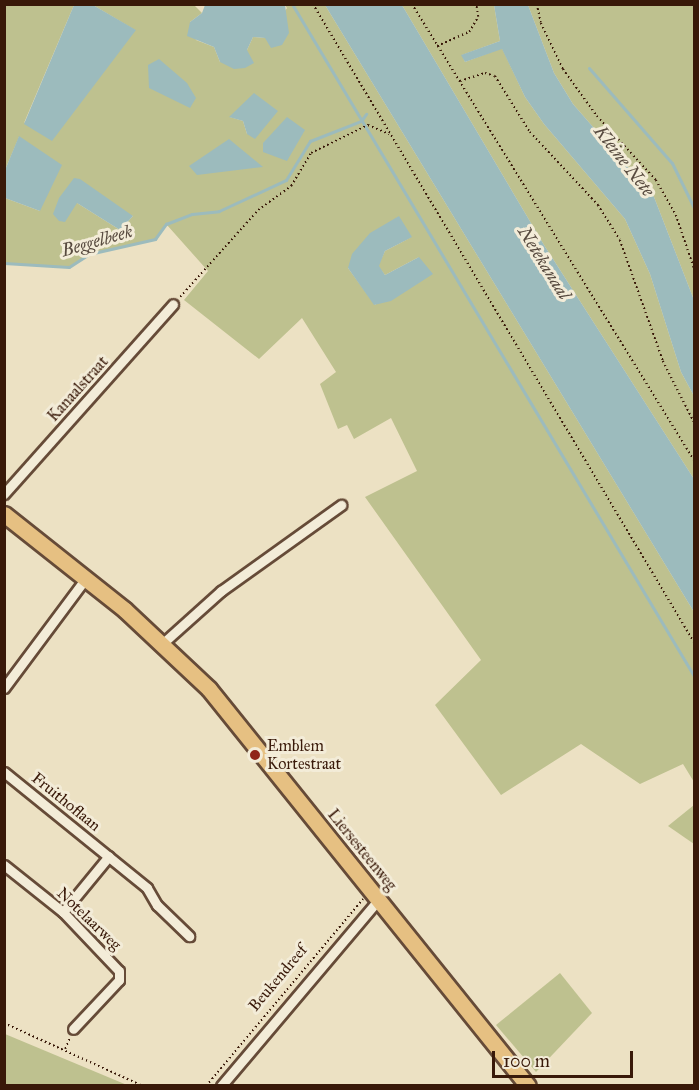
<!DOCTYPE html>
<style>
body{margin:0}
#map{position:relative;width:699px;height:1090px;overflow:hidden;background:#ece1c3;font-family:"IM FELL Great Primer",serif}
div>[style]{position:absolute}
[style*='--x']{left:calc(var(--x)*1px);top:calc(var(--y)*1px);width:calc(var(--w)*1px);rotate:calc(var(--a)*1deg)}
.green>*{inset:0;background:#bec18f}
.water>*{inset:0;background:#9cbbbd}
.stream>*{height:3px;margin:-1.5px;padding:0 1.5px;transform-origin:1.5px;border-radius:1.5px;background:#9cbbbd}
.path>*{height:1.5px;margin-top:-0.75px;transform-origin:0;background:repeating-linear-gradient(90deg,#391909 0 1.5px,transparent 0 4.5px)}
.roads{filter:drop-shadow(2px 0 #664b38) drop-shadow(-2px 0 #664b38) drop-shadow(0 2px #664b38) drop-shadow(0 -2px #664b38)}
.street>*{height:9px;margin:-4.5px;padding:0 4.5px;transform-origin:4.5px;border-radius:4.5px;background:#f3ecd8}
.primary>*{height:15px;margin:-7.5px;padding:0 7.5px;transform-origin:7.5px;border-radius:7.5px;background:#e6c082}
.dots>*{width:16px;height:16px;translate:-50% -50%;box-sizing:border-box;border:3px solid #f3ecd8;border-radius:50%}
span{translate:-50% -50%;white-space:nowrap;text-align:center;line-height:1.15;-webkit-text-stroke:6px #f3ecd8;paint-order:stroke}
.street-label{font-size:16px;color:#391909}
.poi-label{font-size:16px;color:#391909}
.left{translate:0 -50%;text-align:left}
.water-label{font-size:18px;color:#574a3f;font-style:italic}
.frame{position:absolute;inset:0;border:6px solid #391909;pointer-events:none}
.scale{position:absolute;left:492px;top:1051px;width:141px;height:27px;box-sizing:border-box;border:3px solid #391909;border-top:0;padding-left:8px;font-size:18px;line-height:21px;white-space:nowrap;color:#391909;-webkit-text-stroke:4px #f3ecd8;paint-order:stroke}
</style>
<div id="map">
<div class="green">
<div style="clip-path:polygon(evenodd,5px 5px,74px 5px,24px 123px,135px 30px,93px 5px,194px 5px,202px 13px,190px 22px,196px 40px,214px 47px,220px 62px,247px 50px,253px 37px,265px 38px,287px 8px,285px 5px,325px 5px,694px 612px,694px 782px,683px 764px,640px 784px,581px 744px,501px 795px,435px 705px,481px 660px,365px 497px,417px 471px,391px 418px,354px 439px,347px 425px,338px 429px,320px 384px,336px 372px,302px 318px,259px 359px,184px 300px,208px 271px,167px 225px,155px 239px,89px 254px,69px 267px,5px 263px,5px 198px,40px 211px,19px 137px,5px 170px,5px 5px,277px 111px,247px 134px,243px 121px,230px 117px,277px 111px,5px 5px,77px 203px,133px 216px,120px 230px,77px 203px,5px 5px,412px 237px,385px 251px,378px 266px,385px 275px,419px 257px,375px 305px,348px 268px,412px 237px)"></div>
<div style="clip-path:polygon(402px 5px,494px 5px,500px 41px,462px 55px,465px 62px,502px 48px,525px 97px,544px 124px,625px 219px,650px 274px,681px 372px,694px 396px,694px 479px,544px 245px)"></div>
<div style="clip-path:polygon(528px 5px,694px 5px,694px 300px,654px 197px,573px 104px,554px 73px)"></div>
<div style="clip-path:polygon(694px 805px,694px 844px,668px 826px)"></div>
<div style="clip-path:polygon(560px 973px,592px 1013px,536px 1072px,496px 1025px)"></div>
<div style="clip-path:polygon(4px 1034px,5px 1034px,127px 1085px,5px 1085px)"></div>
</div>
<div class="water">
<div style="clip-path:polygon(74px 5px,93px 5px,136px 30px,52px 141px,24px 124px)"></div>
<div style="clip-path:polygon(285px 5px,289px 33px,282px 45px,271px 48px,265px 38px,253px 37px,247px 50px,254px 63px,245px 68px,234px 69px,220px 62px,214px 47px,187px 36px,190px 22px,202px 13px,205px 5px)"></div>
<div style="clip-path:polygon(325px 5px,402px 5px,544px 245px,694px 479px,694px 612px)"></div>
<div style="clip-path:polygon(494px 5px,528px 5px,554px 73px,573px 104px,654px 197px,694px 300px,694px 396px,681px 372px,650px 274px,625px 219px,544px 124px,525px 97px,502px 49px,465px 62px,461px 55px,500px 41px)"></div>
<div style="clip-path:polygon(159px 59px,187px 83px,196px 98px,190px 108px,149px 88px,148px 65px)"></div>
<div style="clip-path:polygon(254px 93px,278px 111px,255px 139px,247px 134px,243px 121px,229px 117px)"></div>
<div style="clip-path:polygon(287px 117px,305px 130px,287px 161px,263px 152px,263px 143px)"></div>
<div style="clip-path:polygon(19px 136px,62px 165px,40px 211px,5px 198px,5px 170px)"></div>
<div style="clip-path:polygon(229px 139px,263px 167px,197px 175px,189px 166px)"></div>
<div style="clip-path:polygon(74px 178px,80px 179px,133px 216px,120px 230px,77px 203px,65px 222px,59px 221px,53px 214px,59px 198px)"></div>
<div style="clip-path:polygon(399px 216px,412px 237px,385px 251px,379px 266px,385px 275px,419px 257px,433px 274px,391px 301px,374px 305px,348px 268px,352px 254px,370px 233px)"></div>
</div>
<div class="stream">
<div style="--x:292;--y:4;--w:783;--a:59.11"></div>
<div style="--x:589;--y:68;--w:126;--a:48.9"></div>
<div style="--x:672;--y:163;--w:50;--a:63.9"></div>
<div style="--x:4;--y:263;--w:65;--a:3.5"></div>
<div style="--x:69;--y:267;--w:24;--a:-33"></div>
<div style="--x:89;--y:254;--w:68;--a:-12.8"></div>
<div style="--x:155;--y:239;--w:19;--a:-54"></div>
<div style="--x:166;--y:224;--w:28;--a:-21"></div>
<div style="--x:192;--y:214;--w:27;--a:-6"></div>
<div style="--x:219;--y:211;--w:74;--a:-24.8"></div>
<div style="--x:286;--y:180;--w:46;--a:-58.4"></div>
<div style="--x:310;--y:141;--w:55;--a:-21.4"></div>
<div style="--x:361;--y:121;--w:9;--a:-54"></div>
</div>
<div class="path">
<div style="--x:313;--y:4;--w:743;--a:59.16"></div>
<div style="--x:412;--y:4;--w:536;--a:58.27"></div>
<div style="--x:537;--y:4;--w:19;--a:78"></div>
<div style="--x:541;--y:23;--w:51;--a:64.4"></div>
<div style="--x:563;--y:69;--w:58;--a:54.1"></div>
<div style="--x:597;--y:116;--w:87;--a:47.3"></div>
<div style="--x:656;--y:180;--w:40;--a:60.3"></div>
<div style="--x:676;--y:215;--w:56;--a:71.2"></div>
<div style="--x:437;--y:46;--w:35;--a:-24"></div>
<div style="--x:469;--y:32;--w:17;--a:-59"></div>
<div style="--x:478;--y:17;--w:13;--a:-99"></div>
<div style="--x:460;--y:81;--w:26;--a:-18"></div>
<div style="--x:485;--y:73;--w:10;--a:17"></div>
<div style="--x:495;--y:76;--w:66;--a:58"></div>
<div style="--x:530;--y:132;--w:100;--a:47"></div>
<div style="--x:598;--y:205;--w:41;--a:57.8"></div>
<div style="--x:620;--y:240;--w:128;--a:70.4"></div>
<div style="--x:663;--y:361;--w:68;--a:63.1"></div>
<div style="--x:180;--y:297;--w:117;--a:-48.1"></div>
<div style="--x:258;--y:210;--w:41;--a:-36"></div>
<div style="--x:291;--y:186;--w:39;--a:-59"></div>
<div style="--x:311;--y:153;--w:64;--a:-26.2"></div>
<div style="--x:368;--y:125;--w:23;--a:23"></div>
<div style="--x:4;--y:1023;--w:153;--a:24.4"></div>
<div style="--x:65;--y:1049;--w:13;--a:-67"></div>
<div style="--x:206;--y:1086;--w:244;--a:-50"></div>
</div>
<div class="roads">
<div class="street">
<div style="--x:4;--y:494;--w:254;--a:-48.3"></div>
<div style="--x:163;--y:643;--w:78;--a:-41.9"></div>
<div style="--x:221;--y:591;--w:148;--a:-35.6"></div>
<div style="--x:4;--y:688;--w:137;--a:-53.3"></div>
<div style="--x:4;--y:772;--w:184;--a:39"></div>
<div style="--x:147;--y:888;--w:20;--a:60"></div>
<div style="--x:157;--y:905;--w:45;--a:44.1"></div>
<div style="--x:4;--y:865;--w:75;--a:38.5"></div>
<div style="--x:63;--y:912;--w:81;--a:46.5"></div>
<div style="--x:119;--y:971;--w:9;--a:90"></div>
<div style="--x:119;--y:980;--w:67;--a:133.2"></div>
<div style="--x:63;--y:912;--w:72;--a:-50.6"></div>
<div style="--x:221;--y:1086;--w:245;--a:-49.8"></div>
</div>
<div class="primary">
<div style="--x:4;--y:514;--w:154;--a:38.4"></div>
<div style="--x:125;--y:610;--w:115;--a:43.2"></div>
<div style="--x:209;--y:689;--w:509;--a:51.22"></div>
</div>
</div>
<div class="dots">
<div style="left:255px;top:755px;background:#8f2418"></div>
</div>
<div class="street-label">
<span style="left:78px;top:389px;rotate:-48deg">Kanaalstraat</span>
<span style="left:66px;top:802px;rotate:39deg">Fruithoflaan</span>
<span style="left:362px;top:850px;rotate:51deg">Liersesteenweg</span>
<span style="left:89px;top:919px;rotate:44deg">Notelaarweg</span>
<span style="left:278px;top:978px;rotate:-50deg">Beukendreef</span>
</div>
<div class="poi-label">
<span class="left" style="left:267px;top:755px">Emblem<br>Kortestraat</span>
</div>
<div class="water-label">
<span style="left:624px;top:161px;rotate:52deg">Kleine Nete</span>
<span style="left:97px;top:241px;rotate:-16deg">Beggelbeek</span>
<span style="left:544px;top:263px;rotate:58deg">Netekanaal</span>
</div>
<div class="frame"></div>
<div class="scale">100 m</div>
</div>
